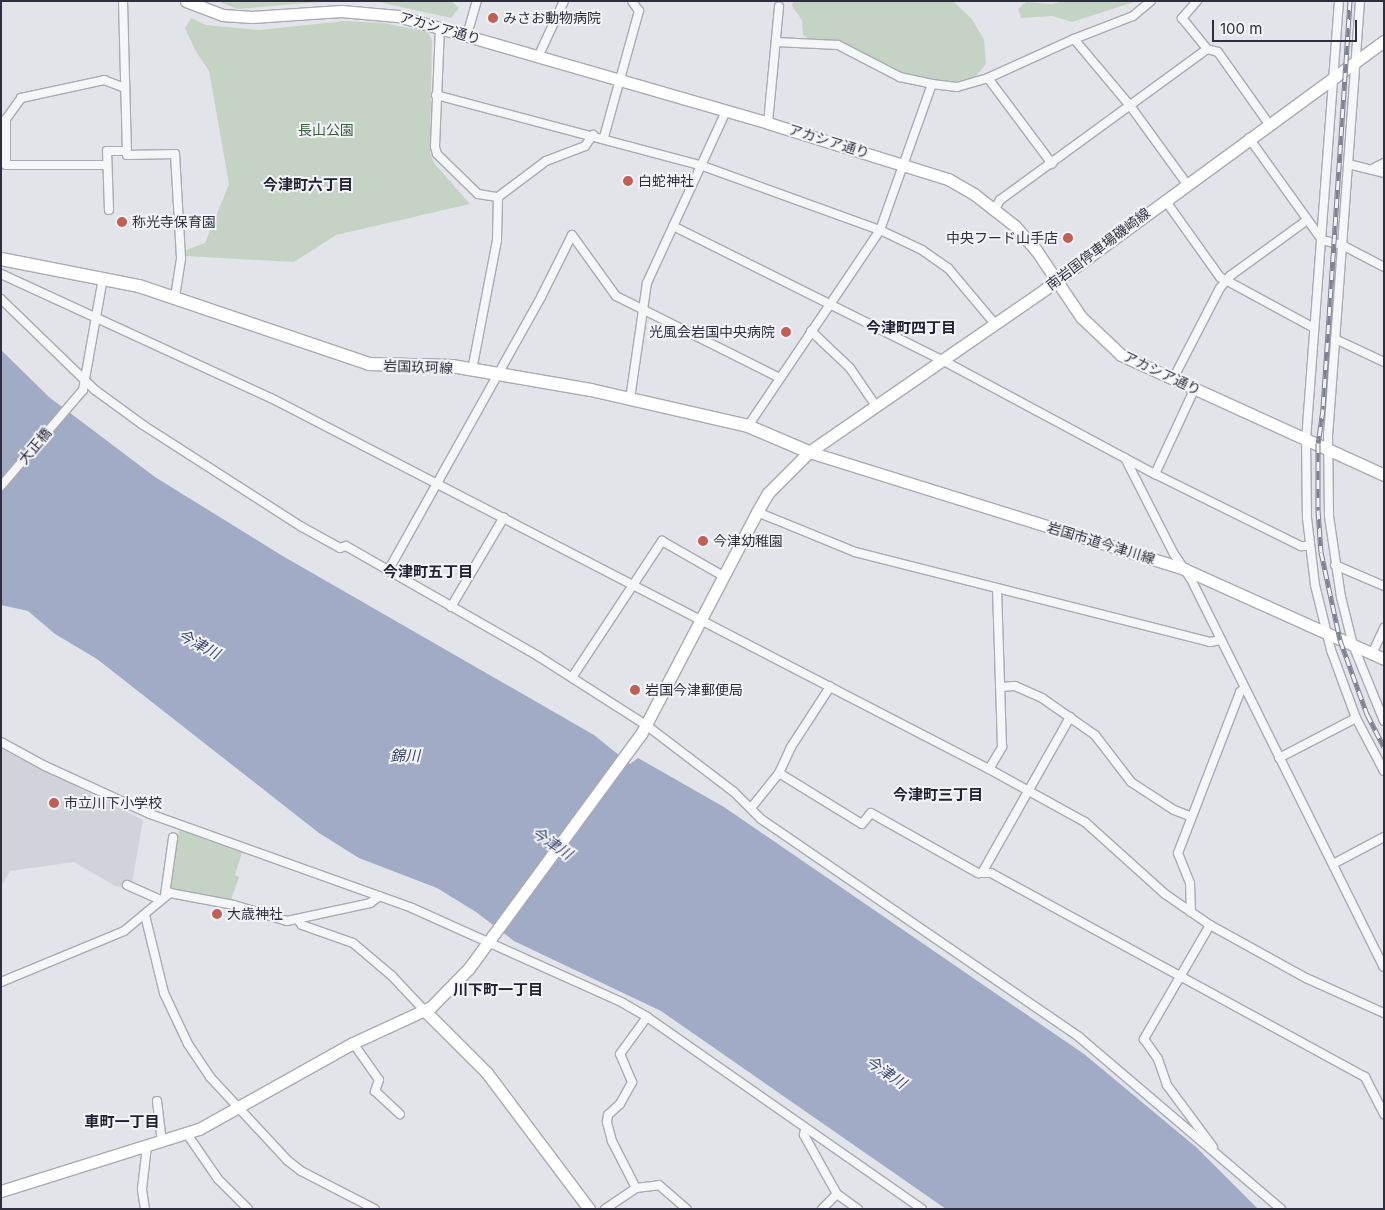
<!DOCTYPE html>
<meta charset="utf-8">
<style>
body{margin:0}
#map{position:relative;width:1385px;height:1210px;overflow:hidden;background:#e3e4ea;font-family:Inter,"Noto Sans JP",sans-serif}
div>[style]{position:absolute}
[style*='--x']{left:calc(var(--x)*1px);top:calc(var(--y)*1px);width:calc(var(--w)*1px);rotate:calc(var(--a)*1deg)}
.built>*{inset:0;background:#d1d3db}
.green>*{inset:0;background:#c5d3c5}
.water>*{inset:0;background:#a2abc6}
.roads{filter:drop-shadow(1px 0 #a9aab4) drop-shadow(-1px 0 #a9aab4) drop-shadow(0 1px #a9aab4) drop-shadow(0 -1px #a9aab4)}
.street>*{height:8px;margin:-4px;padding:0 4px;transform-origin:4px;border-radius:4px;background:#f5f6f8}
.secondary>*{height:11px;margin:-5.5px;padding:0 5.5px;transform-origin:5.5px;border-radius:5.5px;background:#fff}
.primary>*{height:12px;margin:-6px;padding:0 6px;transform-origin:6px;border-radius:6px;background:#fff}
.rail>*{height:5px;margin-top:-2.5px;transform-origin:0;background:repeating-linear-gradient(90deg,#f3f3f7 0 9px,#7e8192 0 18px);box-sizing:border-box;border-block:1px solid #7e8192}
.dots>*{width:14px;height:14px;translate:-50% -50%;box-sizing:border-box;border:2px solid #f3f3f7;border-radius:50%}
span{translate:-50% -50%;white-space:nowrap;text-align:center;line-height:1.15;-webkit-text-stroke:4px #f3f3f7;paint-order:stroke}
.poi-label{font-size:14px;color:#2d2f40}
.left{translate:0 -50%;text-align:left}
.right{translate:-100% -50%;text-align:right}
.street-label{font-size:14px;color:#2d2f40}
.park-label{font-size:14px;color:#3b5b3d}
.neighbourhood-label{font-size:15px;color:#1f2031;font-weight:700}
.water-label{font-size:15px;color:#3b4570;font-style:italic}
.frame{position:absolute;inset:0;border:2px solid #2d2f40;pointer-events:none}
.scale{position:absolute;left:1212px;top:20px;width:145px;height:22px;box-sizing:border-box;border:2px solid #2d2f40;border-top:0;padding-left:6px;font-size:15px;line-height:18px;white-space:nowrap;color:#2d2f40;-webkit-text-stroke:4px #f3f3f7;paint-order:stroke}
</style>
<div id="map">
<div class="built">
<div style="clip-path:polygon(1px 749px,143px 820px,131px 889px,115px 886px,74px 862px,10px 871px,1px 887px)"></div>
</div>
<div class="green">
<div style="clip-path:polygon(217px 1px,330px 1px,238px 9px)"></div>
<div style="clip-path:polygon(374px 1px,451px 1px,459px 8px,451px 18px)"></div>
<div style="clip-path:polygon(793px 1px,953px 1px,972px 19px,984px 40px,986px 64px,975px 77px,948px 83px,900px 72px,838px 44px,812px 40px,803px 35px,802px 20px,792px 6px)"></div>
<div style="clip-path:polygon(1064px 1px,1137px 1px,1072px 22px,1052px 16px,1021px 18px,1018px 9px,1026px 2px,1052px 4px)"></div>
<div style="clip-path:polygon(191px 18px,206px 25px,259px 30px,345px 21px,384px 23px,428px 32px,432px 40px,430px 153px,434px 163px,470px 204px,336px 235px,294px 262px,186px 256px,186px 250px,205px 243px,229px 184px,209px 71px,195px 50px,185px 28px)"></div>
<div style="clip-path:polygon(179px 830px,242px 852px,235px 875px,239px 877px,231px 900px,169px 888px)"></div>
</div>
<div class="water">
<div style="clip-path:polygon(1px 350px,49px 397px,155px 477px,281px 555px,594px 735px,630px 764px,638px 758px,724px 807px,1084px 1054px,1196px 1147px,1258px 1209px,946px 1209px,661px 1011px,514px 941px,476px 912px,437px 888px,359px 858px,319px 833px,97px 659px,55px 634px,28px 611px,1px 605px)"></div>
</div>
<div class="roads">
<div class="street">
<div style="--x:123;--y:1;--w:154;--a:88.5"></div>
<div style="--x:127;--y:155;--w:48;--a:-1.2"></div>
<div style="--x:175;--y:154;--w:105;--a:86.7"></div>
<div style="--x:181;--y:259;--w:38;--a:99"></div>
<div style="--x:1197;--y:1;--w:23;--a:131"></div>
<div style="--x:1182;--y:18;--w:40;--a:51"></div>
<div style="--x:1339;--y:1;--w:438;--a:94.3"></div>
<div style="--x:1306;--y:438;--w:80;--a:89.3"></div>
<div style="--x:1307;--y:518;--w:67;--a:83.2"></div>
<div style="--x:1315;--y:585;--w:67;--a:76.2"></div>
<div style="--x:1331;--y:650;--w:72;--a:69.8"></div>
<div style="--x:1356;--y:718;--w:60;--a:62.2"></div>
<div style="--x:1360;--y:1;--w:433;--a:94.2"></div>
<div style="--x:1328;--y:433;--w:83;--a:89.3"></div>
<div style="--x:1329;--y:516;--w:82;--a:81.6"></div>
<div style="--x:1341;--y:597;--w:49;--a:76"></div>
<div style="--x:1353;--y:645;--w:82;--a:67.8"></div>
<div style="--x:440;--y:27;--w:120;--a:92.4"></div>
<div style="--x:435;--y:147;--w:7;--a:74"></div>
<div style="--x:437;--y:154;--w:57;--a:44.3"></div>
<div style="--x:478;--y:194;--w:20;--a:9"></div>
<div style="--x:498;--y:197;--w:60;--a:-36.9"></div>
<div style="--x:546;--y:161;--w:42;--a:-21"></div>
<div style="--x:585;--y:146;--w:14;--a:-54"></div>
<div style="--x:467;--y:35;--w:35;--a:-74"></div>
<div style="--x:1074;--y:39;--w:63;--a:-21.3"></div>
<div style="--x:1133;--y:16;--w:23;--a:-40"></div>
<div style="--x:776;--y:42;--w:62;--a:2.8"></div>
<div style="--x:838;--y:45;--w:70;--a:27.3"></div>
<div style="--x:900;--y:77;--w:33;--a:12"></div>
<div style="--x:538;--y:57;--w:62;--a:-65.1"></div>
<div style="--x:988;--y:78;--w:107;--a:53.3"></div>
<div style="--x:436;--y:95;--w:273;--a:14.9"></div>
<div style="--x:700;--y:165;--w:191;--a:19.9"></div>
<div style="--x:880;--y:230;--w:47;--a:25.5"></div>
<div style="--x:922;--y:250;--w:32;--a:35"></div>
<div style="--x:948;--y:268;--w:73;--a:50"></div>
<div style="--x:768;--y:123;--w:117;--a:-84.6"></div>
<div style="--x:604;--y:137;--w:131;--a:-74.5"></div>
<div style="--x:639;--y:11;--w:12;--a:-125"></div>
<div style="--x:1249;--y:138;--w:125;--a:54.4"></div>
<div style="--x:1322;--y:240;--w:21;--a:14"></div>
<div style="--x:1342;--y:245;--w:47;--a:27.6"></div>
<div style="--x:1348;--y:164;--w:37;--a:14"></div>
<div style="--x:107;--y:165;--w:101;--a:180"></div>
<div style="--x:6;--y:165;--w:46;--a:-90"></div>
<div style="--x:6;--y:119;--w:26;--a:-54"></div>
<div style="--x:21;--y:98;--w:85;--a:-12.2"></div>
<div style="--x:104;--y:80;--w:22;--a:21"></div>
<div style="--x:1374;--y:168;--w:11;--a:-27"></div>
<div style="--x:1165;--y:200;--w:95;--a:54.5"></div>
<div style="--x:1220;--y:277;--w:107;--a:28.5"></div>
<div style="--x:995;--y:209;--w:10;--a:-61"></div>
<div style="--x:1000;--y:200;--w:256;--a:-36.1"></div>
<div style="--x:1207;--y:49;--w:11;--a:15"></div>
<div style="--x:1218;--y:52;--w:88;--a:54.7"></div>
<div style="--x:109;--y:210;--w:59;--a:-91.9"></div>
<div style="--x:107;--y:151;--w:20;--a:0"></div>
<div style="--x:673;--y:226;--w:301;--a:26.5"></div>
<div style="--x:942;--y:360;--w:242;--a:28.2"></div>
<div style="--x:1155;--y:474;--w:163;--a:26.3"></div>
<div style="--x:1301;--y:546;--w:8;--a:0"></div>
<div style="--x:1;--y:274;--w:297;--a:24.7"></div>
<div style="--x:271;--y:398;--w:808;--a:27.33"></div>
<div style="--x:989;--y:769;--w:110;--a:28.9"></div>
<div style="--x:1085;--y:822;--w:108;--a:42"></div>
<div style="--x:1165;--y:894;--w:55;--a:34.6"></div>
<div style="--x:1210;--y:925;--w:110;--a:28.9"></div>
<div style="--x:1306;--y:978;--w:85;--a:24.2"></div>
<div style="--x:1;--y:299;--w:131;--a:44.1"></div>
<div style="--x:95;--y:390;--w:59;--a:36.1"></div>
<div style="--x:143;--y:425;--w:189;--a:32.7"></div>
<div style="--x:302;--y:527;--w:43;--a:28.9"></div>
<div style="--x:340;--y:548;--w:6;--a:-18"></div>
<div style="--x:346;--y:546;--w:221;--a:29.8"></div>
<div style="--x:538;--y:656;--w:128;--a:32.6"></div>
<div style="--x:646;--y:725;--w:111;--a:37.3"></div>
<div style="--x:734;--y:792;--w:38;--a:45"></div>
<div style="--x:761;--y:819;--w:386;--a:34.4"></div>
<div style="--x:1079;--y:1037;--w:265;--a:40.4"></div>
<div style="--x:811;--y:331;--w:54;--a:43.5"></div>
<div style="--x:850;--y:368;--w:46;--a:55.6"></div>
<div style="--x:1335;--y:339;--w:54;--a:25.1"></div>
<div style="--x:472;--y:370;--w:132;--a:-79.1"></div>
<div style="--x:497;--y:240;--w:43;--a:-88.7"></div>
<div style="--x:1173;--y:379;--w:102;--a:-62.7"></div>
<div style="--x:1220;--y:288;--w:16;--a:-50"></div>
<div style="--x:1230;--y:276;--w:95;--a:-36"></div>
<div style="--x:630;--y:399;--w:117;--a:-81.7"></div>
<div style="--x:647;--y:283;--w:189;--a:-65.3"></div>
<div style="--x:748;--y:426;--w:236;--a:-56"></div>
<div style="--x:880;--y:230;--w:155;--a:-70.4"></div>
<div style="--x:932;--y:84;--w:25;--a:7"></div>
<div style="--x:957;--y:87;--w:32;--a:-16"></div>
<div style="--x:988;--y:78;--w:94;--a:-24.4"></div>
<div style="--x:1074;--y:39;--w:89;--a:50"></div>
<div style="--x:1131;--y:107;--w:95;--a:54"></div>
<div style="--x:1125;--y:458;--w:108;--a:63"></div>
<div style="--x:1174;--y:554;--w:30;--a:56"></div>
<div style="--x:1191;--y:579;--w:433;--a:63.6"></div>
<div style="--x:1155;--y:474;--w:95;--a:-65.1"></div>
<div style="--x:1;--y:486;--w:126;--a:-49.5"></div>
<div style="--x:83;--y:390;--w:114;--a:-79.9"></div>
<div style="--x:757;--y:512;--w:106;--a:22.2"></div>
<div style="--x:855;--y:552;--w:366;--a:14.2"></div>
<div style="--x:1210;--y:642;--w:11;--a:-10"></div>
<div style="--x:1335;--y:565;--w:53;--a:23.2"></div>
<div style="--x:388;--y:571;--w:314;--a:-60.8"></div>
<div style="--x:541;--y:297;--w:69;--a:-63.4"></div>
<div style="--x:572;--y:235;--w:75;--a:54.2"></div>
<div style="--x:616;--y:296;--w:181;--a:26.6"></div>
<div style="--x:451;--y:607;--w:104;--a:-59.5"></div>
<div style="--x:1372;--y:654;--w:29;--a:-65"></div>
<div style="--x:573;--y:676;--w:162;--a:-56.6"></div>
<div style="--x:662;--y:541;--w:70;--a:29.8"></div>
<div style="--x:1000;--y:687;--w:15;--a:-4"></div>
<div style="--x:1015;--y:686;--w:30;--a:24"></div>
<div style="--x:1042;--y:698;--w:65;--a:34.9"></div>
<div style="--x:1095;--y:735;--w:59;--a:52.5"></div>
<div style="--x:1131;--y:782;--w:51;--a:33.1"></div>
<div style="--x:1174;--y:810;--w:19;--a:21"></div>
<div style="--x:1;--y:742;--w:50;--a:28.6"></div>
<div style="--x:45;--y:766;--w:115;--a:24.6"></div>
<div style="--x:150;--y:814;--w:278;--a:19.7"></div>
<div style="--x:412;--y:908;--w:231;--a:24.2"></div>
<div style="--x:623;--y:1003;--w:28;--a:30"></div>
<div style="--x:647;--y:1017;--w:335;--a:34.9"></div>
<div style="--x:1279;--y:758;--w:87;--a:-27.5"></div>
<div style="--x:989;--y:769;--w:26;--a:-59"></div>
<div style="--x:1002;--y:747;--w:159;--a:-91.8"></div>
<div style="--x:779;--y:773;--w:97;--a:31.6"></div>
<div style="--x:862;--y:824;--w:14;--a:-51"></div>
<div style="--x:871;--y:813;--w:123;--a:29.3"></div>
<div style="--x:978;--y:873;--w:13;--a:0"></div>
<div style="--x:991;--y:873;--w:426;--a:28.6"></div>
<div style="--x:1365;--y:1077;--w:42;--a:62.8"></div>
<div style="--x:751;--y:808;--w:45;--a:-51.3"></div>
<div style="--x:779;--y:773;--w:29;--a:-65"></div>
<div style="--x:791;--y:747;--w:72;--a:-57"></div>
<div style="--x:1333;--y:864;--w:58;--a:-27.9"></div>
<div style="--x:983;--y:871;--w:177;--a:-60.5"></div>
<div style="--x:127;--y:885;--w:36;--a:24"></div>
<div style="--x:165;--y:895;--w:58;--a:-82"></div>
<div style="--x:1191;--y:912;--w:29;--a:-92"></div>
<div style="--x:1190;--y:883;--w:32;--a:-112"></div>
<div style="--x:1178;--y:853;--w:173;--a:-68.9"></div>
<div style="--x:1240;--y:692;--w:6;--a:-39"></div>
<div style="--x:145;--y:915;--w:80;--a:76.3"></div>
<div style="--x:164;--y:993;--w:56;--a:64.8"></div>
<div style="--x:188;--y:1044;--w:40;--a:56"></div>
<div style="--x:210;--y:1077;--w:113;--a:47.1"></div>
<div style="--x:287;--y:1160;--w:18;--a:38"></div>
<div style="--x:301;--y:1171;--w:83;--a:27.2"></div>
<div style="--x:298;--y:920;--w:6;--a:51"></div>
<div style="--x:302;--y:925;--w:54;--a:19.4"></div>
<div style="--x:353;--y:943;--w:51;--a:40.2"></div>
<div style="--x:392;--y:976;--w:48;--a:46.7"></div>
<div style="--x:1210;--y:925;--w:132;--a:120.1"></div>
<div style="--x:1144;--y:1039;--w:24;--a:55"></div>
<div style="--x:1158;--y:1059;--w:28;--a:71"></div>
<div style="--x:1167;--y:1085;--w:77;--a:53.4"></div>
<div style="--x:1;--y:982;--w:133;--a:-22.5"></div>
<div style="--x:124;--y:931;--w:60;--a:-39.6"></div>
<div style="--x:170;--y:893;--w:65;--a:10.6"></div>
<div style="--x:234;--y:905;--w:55;--a:16.8"></div>
<div style="--x:287;--y:921;--w:85;--a:-12.2"></div>
<div style="--x:370;--y:903;--w:12;--a:-35"></div>
<div style="--x:353;--y:1043;--w:45;--a:54.9"></div>
<div style="--x:379;--y:1080;--w:12;--a:110"></div>
<div style="--x:375;--y:1091;--w:34;--a:43"></div>
<div style="--x:157;--y:1101;--w:42;--a:83.2"></div>
<div style="--x:805;--y:1129;--w:6;--a:99"></div>
<div style="--x:804;--y:1135;--w:68;--a:60.8"></div>
<div style="--x:837;--y:1194;--w:26;--a:36"></div>
<div style="--x:187;--y:1134;--w:55;--a:55.4"></div>
<div style="--x:218;--y:1179;--w:42;--a:45"></div>
<div style="--x:636;--y:1188;--w:53;--a:-117.1"></div>
<div style="--x:612;--y:1141;--w:20;--a:-105"></div>
<div style="--x:607;--y:1122;--w:7;--a:-82"></div>
<div style="--x:608;--y:1115;--w:16;--a:-43"></div>
<div style="--x:620;--y:1104;--w:25;--a:-61"></div>
<div style="--x:632;--y:1082;--w:30;--a:-113"></div>
<div style="--x:620;--y:1054;--w:46;--a:-53.9"></div>
<div style="--x:145;--y:1209;--w:20;--a:-99"></div>
<div style="--x:142;--y:1189;--w:43;--a:-83.4"></div>
<div style="--x:605;--y:1209;--w:37;--a:-34"></div>
<div style="--x:636;--y:1188;--w:23;--a:-7"></div>
<div style="--x:659;--y:1185;--w:37;--a:41"></div>
<div style="--x:822;--y:1209;--w:21;--a:-45"></div>
</div>
<div class="secondary">
<div style="--x:186;--y:1;--w:39;--a:21"></div>
<div style="--x:222;--y:15;--w:30;--a:4"></div>
<div style="--x:252;--y:17;--w:89;--a:-3.9"></div>
<div style="--x:341;--y:11;--w:57;--a:5"></div>
<div style="--x:398;--y:16;--w:385;--a:16.1"></div>
<div style="--x:768;--y:123;--w:189;--a:17.3"></div>
<div style="--x:948;--y:179;--w:30;--a:30"></div>
<div style="--x:974;--y:194;--w:52;--a:38"></div>
<div style="--x:1015;--y:226;--w:32;--a:49"></div>
<div style="--x:1036;--y:250;--w:81;--a:56.1"></div>
<div style="--x:1081;--y:317;--w:55;--a:43.5"></div>
<div style="--x:1121;--y:355;--w:289;--a:24.5"></div>
<div style="--x:809;--y:452;--w:393;--a:17.3"></div>
<div style="--x:1184;--y:569;--w:219;--a:24.2"></div>
<div style="--x:425;--y:1011;--w:88;--a:45"></div>
<div style="--x:487;--y:1073;--w:170;--a:53.1"></div>
<div style="--x:1;--y:1191;--w:207;--a:-17.4"></div>
<div style="--x:199;--y:1129;--w:176;--a:-29.2"></div>
<div style="--x:353;--y:1043;--w:86;--a:-24.8"></div>
<div style="--x:431;--y:1007;--w:54;--a:-45.7"></div>
<div style="--x:469;--y:968;--w:290;--a:-53.7"></div>
<div style="--x:641;--y:734;--w:250;--a:-62.4"></div>
<div style="--x:757;--y:512;--w:22;--a:-60"></div>
<div style="--x:768;--y:493;--w:58;--a:-45"></div>
<div style="--x:809;--y:452;--w:287;--a:-34.6"></div>
<div style="--x:1045;--y:289;--w:420;--a:-36.2"></div>
</div>
<div class="primary">
<div style="--x:1;--y:259;--w:141;--a:11.1"></div>
<div style="--x:139;--y:286;--w:243;--a:18.7"></div>
<div style="--x:369;--y:364;--w:83;--a:1.4"></div>
<div style="--x:452;--y:366;--w:141;--a:9.8"></div>
<div style="--x:591;--y:390;--w:161;--a:12.9"></div>
<div style="--x:748;--y:426;--w:66;--a:23.1"></div>
</div>
</div>
<div class="rail">
<div style="--x:1350;--y:1;--w:409;--a:93.8"></div>
<div style="--x:1323;--y:409;--w:34;--a:98"></div>
<div style="--x:1318;--y:443;--w:67;--a:90"></div>
<div style="--x:1318;--y:510;--w:42;--a:85.9"></div>
<div style="--x:1321;--y:552;--w:90;--a:77.8"></div>
<div style="--x:1340;--y:640;--w:79;--a:70"></div>
<div style="--x:1367;--y:714;--w:37;--a:63"></div>
</div>
<div class="dots">
<div style="left:493px;top:18px;background:#c15f55"></div>
<div style="left:628px;top:181px;background:#c15f55"></div>
<div style="left:122px;top:222px;background:#c15f55"></div>
<div style="left:1068px;top:238px;background:#c15f55"></div>
<div style="left:786px;top:332px;background:#c15f55"></div>
<div style="left:703px;top:541px;background:#c15f55"></div>
<div style="left:635px;top:690px;background:#c15f55"></div>
<div style="left:54px;top:803px;background:#c15f55"></div>
<div style="left:217px;top:914px;background:#c15f55"></div>
</div>
<div class="poi-label">
<span class="left" style="left:503px;top:18px">みさお動物病院</span>
<span class="left" style="left:638px;top:181px">白蛇神社</span>
<span class="left" style="left:132px;top:222px">称光寺保育園</span>
<span class="right" style="left:1058px;top:238px">中央フード山手店</span>
<span class="right" style="left:775px;top:332px">光風会岩国中央病院</span>
<span class="left" style="left:713px;top:541px">今津幼稚園</span>
<span class="left" style="left:645px;top:690px">岩国今津郵便局</span>
<span class="left" style="left:64px;top:803px">市立川下小学校</span>
<span class="left" style="left:227px;top:914px">大歳神社</span>
</div>
<div class="street-label">
<span style="left:440px;top:28px;rotate:16deg">アカシア通り</span>
<span style="left:829px;top:141px;rotate:17deg">アカシア通り</span>
<span style="left:1098px;top:249px;rotate:-37deg">南岩国停車場磯崎線</span>
<span style="left:418px;top:367px;rotate:2deg">岩国玖珂線</span>
<span style="left:1162px;top:373px;rotate:25deg">アカシア通り</span>
<span style="left:35px;top:446px;rotate:-50deg">大正橋</span>
<span style="left:1101px;top:543px;rotate:17deg">岩国市道今津川線</span>
</div>
<div class="park-label">
<span style="left:326px;top:130px">長山公園</span>
</div>
<div class="neighbourhood-label">
<span style="left:308px;top:185px">今津町六丁目</span>
<span style="left:911px;top:328px">今津町四丁目</span>
<span style="left:428px;top:572px">今津町五丁目</span>
<span style="left:938px;top:795px">今津町三丁目</span>
<span style="left:498px;top:990px">川下町一丁目</span>
<span style="left:122px;top:1122px">車町一丁目</span>
</div>
<div class="water-label">
<span style="left:199px;top:644px;rotate:28deg">今津川</span>
<span style="left:405px;top:756px">錦川</span>
<span style="left:552px;top:843px;rotate:34deg">今津川</span>
<span style="left:886px;top:1072px;rotate:34deg">今津川</span>
</div>
<div class="frame"></div>
<div class="scale">100 m</div>
</div>
